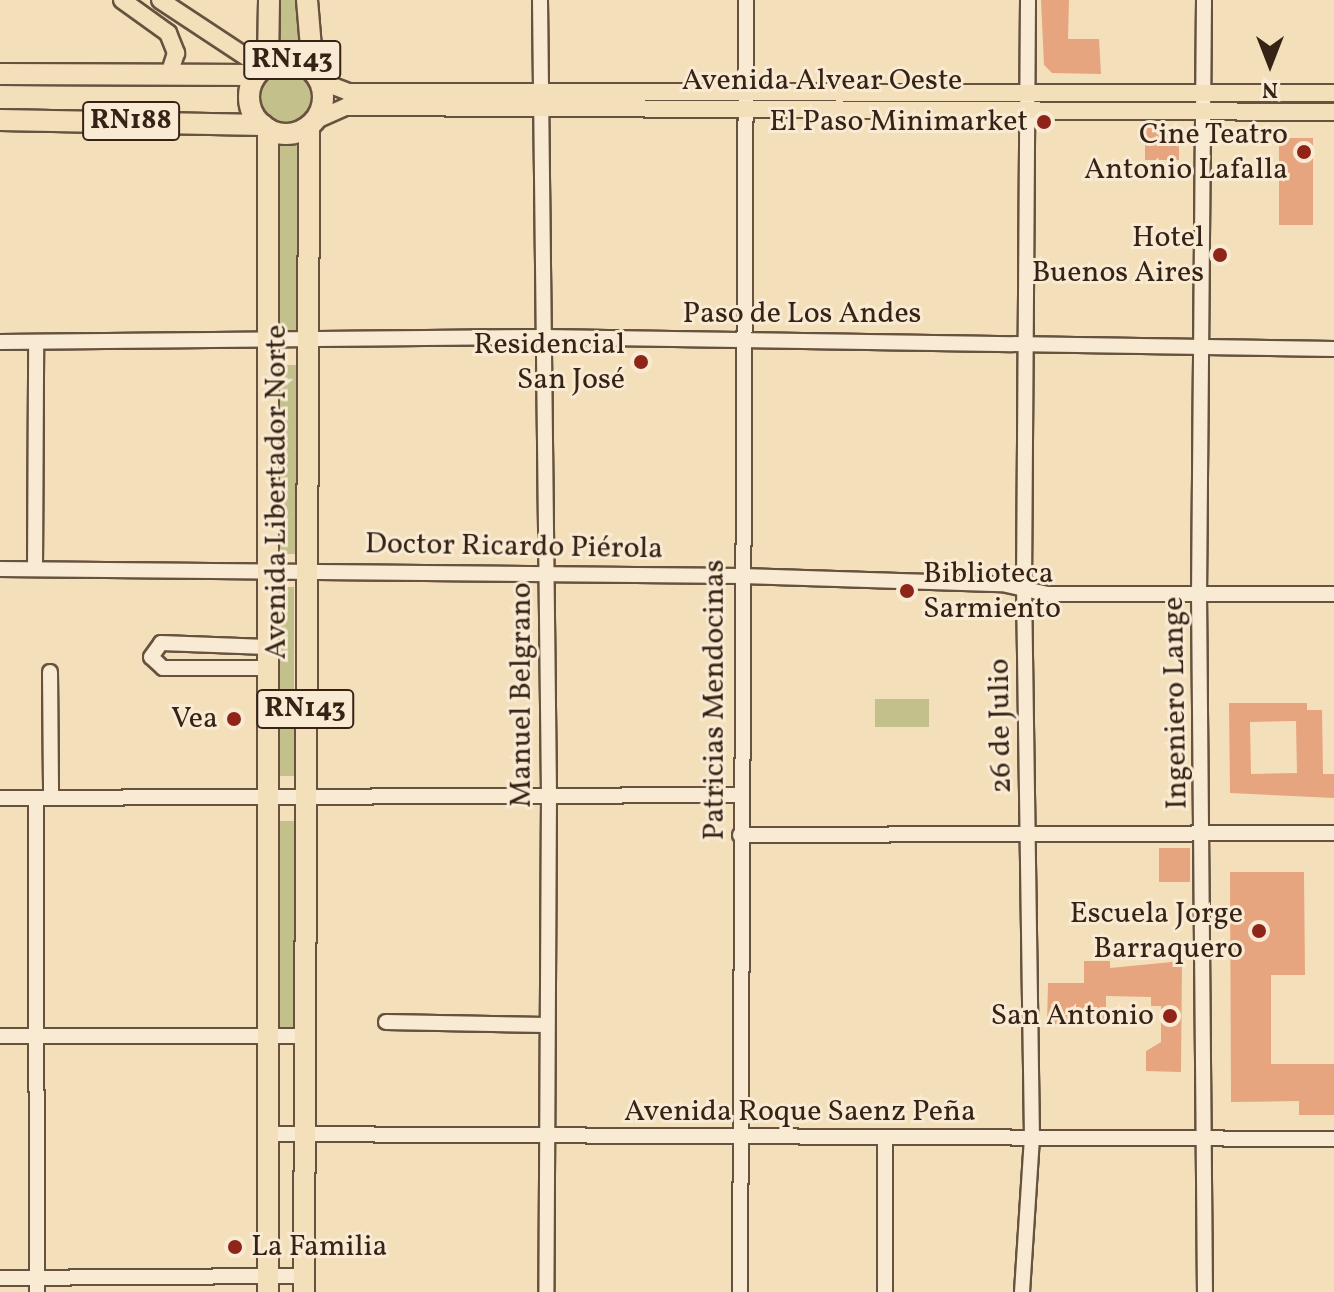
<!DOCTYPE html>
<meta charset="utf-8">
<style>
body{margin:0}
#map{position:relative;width:1334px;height:1292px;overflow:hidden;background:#f4dfbb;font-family:Vollkorn,serif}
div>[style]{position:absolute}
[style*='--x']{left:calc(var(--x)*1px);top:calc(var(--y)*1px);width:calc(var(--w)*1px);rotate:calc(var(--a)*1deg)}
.green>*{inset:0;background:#c3c08b;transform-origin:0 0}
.round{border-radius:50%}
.building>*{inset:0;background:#e6a57f;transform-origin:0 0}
.roads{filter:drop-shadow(2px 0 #66523f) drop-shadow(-2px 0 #66523f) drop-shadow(0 2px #66523f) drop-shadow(0 -2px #66523f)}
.minor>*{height:14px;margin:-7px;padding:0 7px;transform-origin:7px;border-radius:7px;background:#f8ead3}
.major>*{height:16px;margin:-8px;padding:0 8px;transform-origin:8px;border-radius:8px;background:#f4dfbb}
.highway>*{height:20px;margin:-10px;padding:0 10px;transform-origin:10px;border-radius:10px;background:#f4dfbb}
.highway>.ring{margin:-10px;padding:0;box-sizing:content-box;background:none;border:20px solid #f4dfbb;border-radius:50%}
.dots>*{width:22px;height:22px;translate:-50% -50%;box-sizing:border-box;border:4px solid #f8ead3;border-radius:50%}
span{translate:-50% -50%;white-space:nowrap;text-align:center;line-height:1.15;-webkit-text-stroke:6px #f8ead3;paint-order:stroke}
.shield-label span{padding:2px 6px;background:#f8ead3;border:2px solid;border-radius:6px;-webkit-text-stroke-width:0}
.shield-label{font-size:28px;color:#372316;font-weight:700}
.street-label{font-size:30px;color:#372316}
.poi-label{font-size:30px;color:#372316}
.right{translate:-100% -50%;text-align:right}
.left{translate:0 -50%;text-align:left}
.north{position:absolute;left:1230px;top:24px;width:80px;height:80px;-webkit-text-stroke:6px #f8ead3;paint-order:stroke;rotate:180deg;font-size:22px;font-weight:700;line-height:32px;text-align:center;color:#372316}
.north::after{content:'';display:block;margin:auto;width:28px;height:36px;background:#372316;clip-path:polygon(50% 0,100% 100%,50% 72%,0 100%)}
</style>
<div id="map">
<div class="green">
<div style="left:278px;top:0;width:20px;height:54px"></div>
<div class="round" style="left:258px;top:70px;width:54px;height:54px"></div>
<div style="left:278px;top:146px;width:20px;height:189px"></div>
<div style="left:277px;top:365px;width:20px;height:189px"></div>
<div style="left:274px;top:587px;width:20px;height:189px"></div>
<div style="left:929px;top:699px;width:28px;height:54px;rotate:90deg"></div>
<div style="left:297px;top:821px;width:206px;height:21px;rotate:90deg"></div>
</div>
<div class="building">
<div style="clip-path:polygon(1041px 0,1069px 0,1068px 39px,1099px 39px,1101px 74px,1052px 73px,1044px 65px)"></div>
<div style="left:1179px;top:128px;width:32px;height:34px;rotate:90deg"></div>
<div style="left:1279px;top:138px;width:34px;height:87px"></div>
<div style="clip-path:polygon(evenodd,1229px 703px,1307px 703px,1307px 710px,1322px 710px,1323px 774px,1334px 774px,1334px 798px,1230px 793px,1229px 703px,1296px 721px,1297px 773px,1251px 774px,1250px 722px,1296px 721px)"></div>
<div style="left:1190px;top:848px;width:34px;height:31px;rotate:90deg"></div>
<div style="clip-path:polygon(1230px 872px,1304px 872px,1305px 975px,1271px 975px,1271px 1064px,1334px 1064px,1334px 1115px,1299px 1115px,1299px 1101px,1231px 1102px)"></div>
<div style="clip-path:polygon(1084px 961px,1110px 961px,1110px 968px,1182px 961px,1181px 1072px,1146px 1071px,1146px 1051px,1161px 1042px,1161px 1006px,1151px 1006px,1151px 997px,1106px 996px,1106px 1024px,1047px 1024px,1048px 983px,1084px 983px)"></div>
</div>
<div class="roads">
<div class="minor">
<div style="--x:540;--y:0;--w:795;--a:89.35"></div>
<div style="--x:549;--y:795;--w:497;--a:90.3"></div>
<div style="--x:1204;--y:0;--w:593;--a:90.48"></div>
<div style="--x:1199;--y:593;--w:699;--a:89.51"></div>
<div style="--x:0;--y:342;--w:543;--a:-0.53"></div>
<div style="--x:543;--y:337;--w:791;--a:0.87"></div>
<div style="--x:0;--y:569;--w:742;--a:0.54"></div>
<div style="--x:742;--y:576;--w:260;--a:1.8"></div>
<div style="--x:1002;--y:584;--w:46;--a:12.5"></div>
<div style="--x:1047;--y:594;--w:287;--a:0"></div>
<div style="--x:35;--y:569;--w:227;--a:-89.7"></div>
<div style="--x:267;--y:668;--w:104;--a:180"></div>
<div style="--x:163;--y:668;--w:16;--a:-137"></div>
<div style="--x:151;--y:657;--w:17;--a:-54"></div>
<div style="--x:161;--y:643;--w:106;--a:2.2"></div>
<div style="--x:50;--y:672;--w:126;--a:89.5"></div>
<div style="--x:0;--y:798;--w:740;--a:-0.23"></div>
<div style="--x:36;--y:798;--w:494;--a:89.9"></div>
<div style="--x:740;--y:835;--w:594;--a:-0.19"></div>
<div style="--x:386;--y:1022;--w:160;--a:1.1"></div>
<div style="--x:0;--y:1036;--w:306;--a:0"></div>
<div style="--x:266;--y:1134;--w:1068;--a:0.27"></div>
<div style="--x:0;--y:1278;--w:305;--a:-0.4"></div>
<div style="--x:740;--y:1292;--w:1292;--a:-89.73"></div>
<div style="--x:885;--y:1292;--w:154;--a:-90"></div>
<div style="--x:1022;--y:1292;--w:154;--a:-86.3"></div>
<div style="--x:1032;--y:1138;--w:550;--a:-90.83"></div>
<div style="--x:1024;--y:588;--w:588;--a:-89.61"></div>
</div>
<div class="major">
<div style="--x:122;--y:0;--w:57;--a:35.7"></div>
<div style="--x:168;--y:33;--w:22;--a:68"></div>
<div style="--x:176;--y:53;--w:23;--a:108"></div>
<div style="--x:160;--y:0;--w:123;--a:33.4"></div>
<div style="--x:320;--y:81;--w:30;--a:21"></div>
<div style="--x:348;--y:92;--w:986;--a:0.06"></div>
<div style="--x:314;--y:121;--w:35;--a:-24"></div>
<div style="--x:346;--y:107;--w:988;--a:0.29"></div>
</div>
<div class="highway">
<div style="--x:307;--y:0;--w:71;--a:85.2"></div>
<div class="ring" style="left:249px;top:60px;width:54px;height:54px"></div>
<div style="--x:268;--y:64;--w:64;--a:-89.1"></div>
<div style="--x:0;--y:74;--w:255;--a:0.2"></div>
<div style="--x:0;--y:120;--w:263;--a:1.1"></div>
<div style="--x:268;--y:1292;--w:1163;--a:-90"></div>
<div style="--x:304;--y:1292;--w:1166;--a:-89.75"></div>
</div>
</div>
<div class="dots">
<div style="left:1044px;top:122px;background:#8f2418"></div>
<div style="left:1304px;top:152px;background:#8f2418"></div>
<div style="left:1220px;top:255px;background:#8f2418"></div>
<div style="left:641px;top:362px;background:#8f2418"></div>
<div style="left:907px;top:591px;background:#8f2418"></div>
<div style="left:234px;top:719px;background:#8f2418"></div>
<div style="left:1259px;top:931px;background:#8f2418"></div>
<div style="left:1170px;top:1016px;background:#8f2418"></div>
<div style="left:235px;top:1247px;background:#8f2418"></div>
</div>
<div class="shield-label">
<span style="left:292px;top:60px">RN143</span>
<span style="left:131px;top:121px">RN188</span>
<span style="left:305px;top:709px">RN143</span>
</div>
<div class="street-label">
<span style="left:822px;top:81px">Avenida Alvear Oeste</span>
<span style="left:802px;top:314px">Paso de Los Andes</span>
<span style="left:277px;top:492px;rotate:-90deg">Avenida Libertador Norte</span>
<span style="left:514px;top:547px;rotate:1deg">Doctor Ricardo Piérola</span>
<span style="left:522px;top:695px;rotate:-90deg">Manuel Belgrano</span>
<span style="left:715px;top:700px;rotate:-90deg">Patricias Mendocinas</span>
<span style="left:1176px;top:703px;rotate:-91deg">Ingeniero Lange</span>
<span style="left:1001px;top:726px;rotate:-91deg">26 de Julio</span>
<span style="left:800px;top:1112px">Avenida Roque Saenz Peña</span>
</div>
<div class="poi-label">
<span class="right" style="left:1028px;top:122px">El Paso Minimarket</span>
<span class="right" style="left:1288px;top:152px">Cine Teatro<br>Antonio Lafalla</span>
<span class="right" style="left:1204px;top:255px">Hotel<br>Buenos Aires</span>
<span class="right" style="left:625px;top:362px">Residencial<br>San José</span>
<span class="left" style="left:923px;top:591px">Biblioteca<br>Sarmiento</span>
<span class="right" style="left:218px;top:719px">Vea</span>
<span class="right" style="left:1243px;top:931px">Escuela Jorge<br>Barraquero</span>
<span class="right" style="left:1154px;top:1016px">San Antonio</span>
<span class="left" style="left:251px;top:1247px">La Familia</span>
</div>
<div class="north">N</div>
</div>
